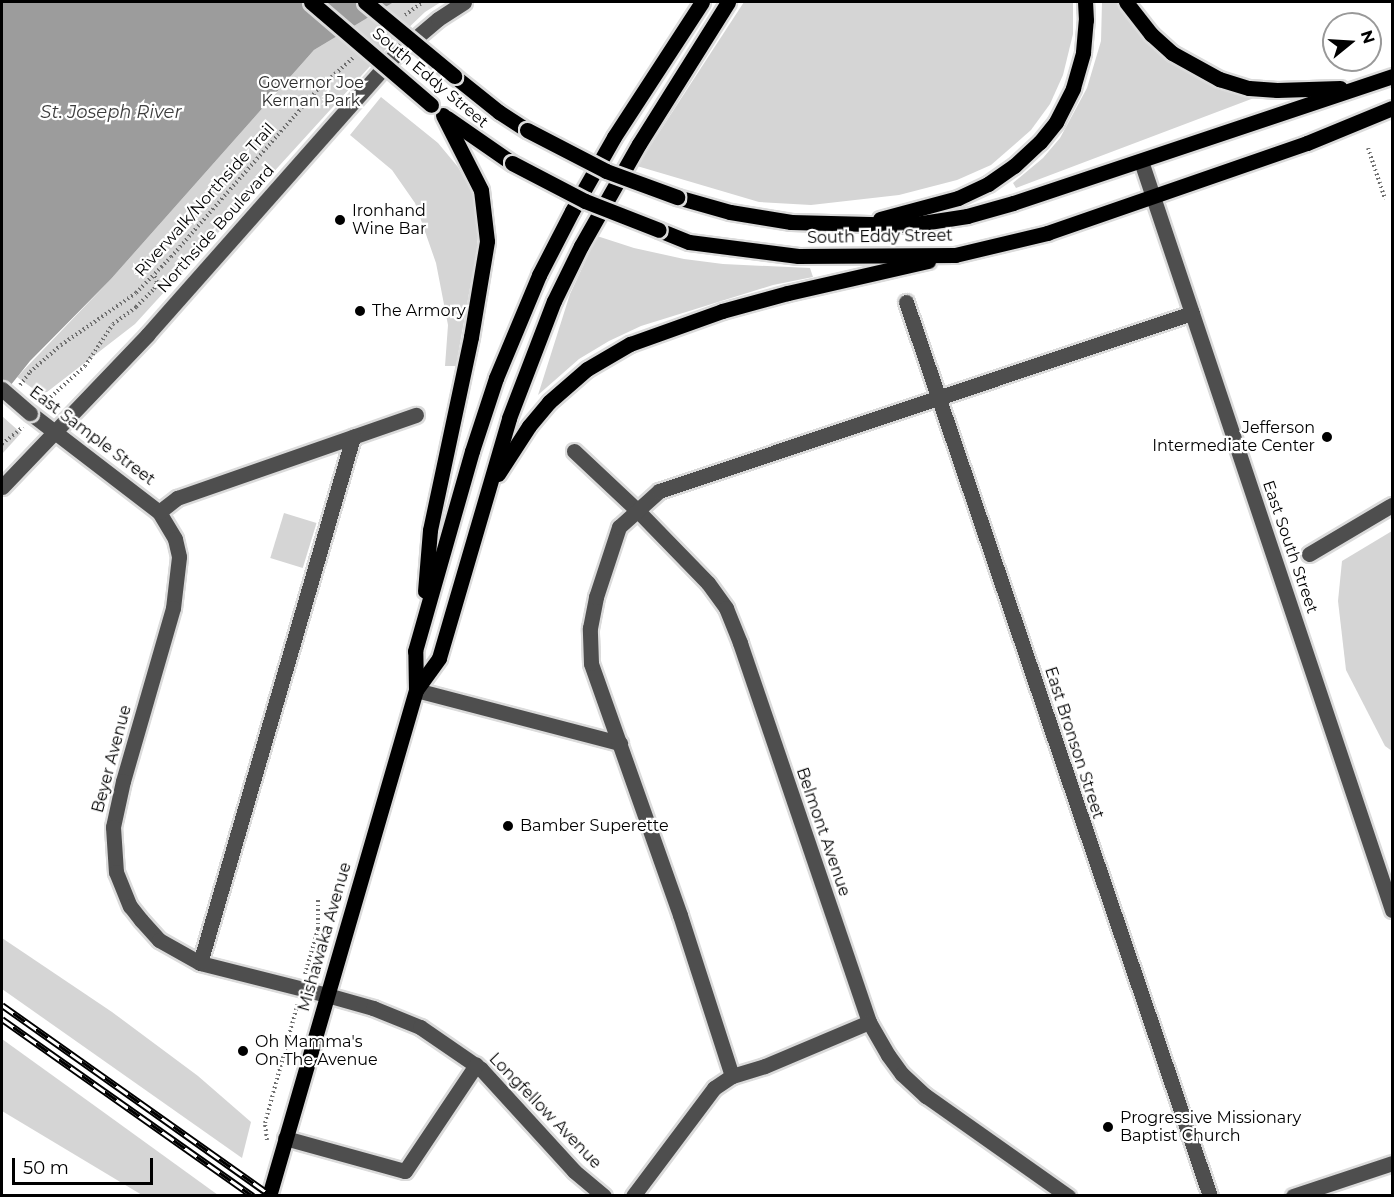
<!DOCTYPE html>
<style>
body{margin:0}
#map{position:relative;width:1394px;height:1197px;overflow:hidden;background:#fff;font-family:Montserrat,sans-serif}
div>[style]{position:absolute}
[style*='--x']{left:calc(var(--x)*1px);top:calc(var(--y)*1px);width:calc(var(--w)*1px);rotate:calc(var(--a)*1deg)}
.green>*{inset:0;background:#d5d5d5;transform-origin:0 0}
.water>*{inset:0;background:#9c9c9c}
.path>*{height:4px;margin-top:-2px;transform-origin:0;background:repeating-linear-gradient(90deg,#707070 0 1.5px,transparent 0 4.5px)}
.roads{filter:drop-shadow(2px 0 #dbdbdb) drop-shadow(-2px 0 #dbdbdb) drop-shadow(0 2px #dbdbdb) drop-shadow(0 -2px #dbdbdb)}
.minor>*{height:15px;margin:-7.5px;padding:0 7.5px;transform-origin:7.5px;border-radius:7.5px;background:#4e4e4e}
.major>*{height:15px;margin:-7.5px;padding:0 7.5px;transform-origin:7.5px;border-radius:7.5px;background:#000}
.rail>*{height:7px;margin-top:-3.5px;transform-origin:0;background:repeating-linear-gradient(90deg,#fff 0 14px,#000 0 28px);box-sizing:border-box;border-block:2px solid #000}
.bridges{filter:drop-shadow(2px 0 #dbdbdb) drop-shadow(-2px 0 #dbdbdb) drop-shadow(0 2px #dbdbdb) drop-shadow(0 -2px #dbdbdb)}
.minor-bridge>*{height:15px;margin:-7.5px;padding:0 7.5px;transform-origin:7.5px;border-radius:7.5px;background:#4e4e4e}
.major-bridge>*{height:15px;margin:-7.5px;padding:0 7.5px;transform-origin:7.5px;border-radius:7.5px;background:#000}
.dots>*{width:16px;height:16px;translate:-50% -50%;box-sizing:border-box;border:3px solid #fff;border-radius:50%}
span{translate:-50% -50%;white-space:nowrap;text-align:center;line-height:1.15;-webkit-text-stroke:4.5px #fff;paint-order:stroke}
.street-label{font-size:16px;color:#000}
.park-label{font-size:16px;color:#2c2c2c}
.poi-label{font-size:16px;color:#000}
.left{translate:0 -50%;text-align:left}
.right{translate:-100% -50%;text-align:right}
.water-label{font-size:18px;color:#3d3d3d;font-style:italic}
.frame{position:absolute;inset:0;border:3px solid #000;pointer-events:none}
.north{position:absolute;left:1322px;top:12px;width:60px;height:60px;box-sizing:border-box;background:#fff;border:2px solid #999;border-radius:50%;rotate:72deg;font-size:16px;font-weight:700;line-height:24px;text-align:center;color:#000}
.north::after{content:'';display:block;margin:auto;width:21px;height:27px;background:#000;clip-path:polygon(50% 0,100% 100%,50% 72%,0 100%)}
.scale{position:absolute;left:12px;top:1158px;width:141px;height:27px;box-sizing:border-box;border:3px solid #000;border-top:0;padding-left:8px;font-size:18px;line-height:21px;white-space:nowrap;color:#000;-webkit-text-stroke:4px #fff;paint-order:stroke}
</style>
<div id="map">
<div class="green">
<div style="clip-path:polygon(394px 2px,441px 2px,425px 12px,382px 53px,135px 324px,47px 392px,39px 393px,17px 377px,111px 279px,314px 50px)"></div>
<div style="clip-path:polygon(744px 2px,1073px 2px,1073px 34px,1063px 75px,1050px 104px,1031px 130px,991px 165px,957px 180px,899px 195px,811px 205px,759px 202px,637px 166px)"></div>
<div style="clip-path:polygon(1102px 2px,1116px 2px,1149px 42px,1184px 69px,1255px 95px,1254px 98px,1016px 188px,1013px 183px,1043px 158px,1060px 138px,1087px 88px,1101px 41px)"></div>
<div style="clip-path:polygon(381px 97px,438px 143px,458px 167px,472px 192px,478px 219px,477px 249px,456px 366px,445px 366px,448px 325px,436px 263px,415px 203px,392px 170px,350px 135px)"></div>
<div style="clip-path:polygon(597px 236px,634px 248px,684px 259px,723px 264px,810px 268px,813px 277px,773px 285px,641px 326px,609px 341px,579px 359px,538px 395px,570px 294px)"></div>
<div style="clip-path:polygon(2px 416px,21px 433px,2px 454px)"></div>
<div style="left:284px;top:513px;width:34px;height:47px;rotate:17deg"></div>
<div style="clip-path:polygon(1392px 531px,1392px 751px,1385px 746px,1346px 670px,1338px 601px,1342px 561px)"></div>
<div style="clip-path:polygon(2px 938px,112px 1012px,198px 1076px,251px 1122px,242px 1158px,2px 989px)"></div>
<div style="clip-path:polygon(2px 1039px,95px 1106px,218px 1195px,142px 1195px,2px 1111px)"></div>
</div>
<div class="water">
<div style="clip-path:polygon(2px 2px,394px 2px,314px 50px,111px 279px,30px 361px,2px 396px)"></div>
</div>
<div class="path">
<div style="--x:405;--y:15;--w:22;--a:-36"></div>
<div style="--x:1368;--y:148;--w:54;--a:71.6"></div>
<div style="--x:20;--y:385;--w:16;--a:-52"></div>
<div style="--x:30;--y:372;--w:41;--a:-41.1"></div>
<div style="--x:61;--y:345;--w:91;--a:-34.7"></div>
<div style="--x:136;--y:293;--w:50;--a:-45.8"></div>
<div style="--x:171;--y:257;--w:223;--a:-48.8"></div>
<div style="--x:318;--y:89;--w:47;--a:-41.5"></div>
<div style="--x:44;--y:403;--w:55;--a:-42.1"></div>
<div style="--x:85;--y:366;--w:50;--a:-56.3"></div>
<div style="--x:113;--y:324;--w:29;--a:-36"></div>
<div style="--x:136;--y:307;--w:25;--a:-45"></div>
<div style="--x:154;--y:289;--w:8;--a:-67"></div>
<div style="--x:157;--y:282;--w:9;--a:-111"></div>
<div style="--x:2;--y:444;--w:27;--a:-39"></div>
<div style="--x:305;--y:974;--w:47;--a:-73.9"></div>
<div style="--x:318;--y:929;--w:32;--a:-90"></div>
<div style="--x:267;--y:1140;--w:17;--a:-97"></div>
<div style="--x:265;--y:1123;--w:125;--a:-74.7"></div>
</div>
<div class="roads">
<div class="minor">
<div style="--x:1141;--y:161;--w:790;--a:71.47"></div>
<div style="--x:906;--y:302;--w:944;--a:71.22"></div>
<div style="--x:30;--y:413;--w:163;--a:37.5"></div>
<div style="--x:159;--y:512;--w:31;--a:59"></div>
<div style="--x:175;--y:539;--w:18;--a:77"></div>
<div style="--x:179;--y:557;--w:51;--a:96.7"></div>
<div style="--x:173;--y:608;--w:180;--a:106.1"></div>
<div style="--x:123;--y:781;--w:47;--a:102.3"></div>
<div style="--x:113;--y:827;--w:45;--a:86.2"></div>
<div style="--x:116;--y:872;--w:37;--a:68"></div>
<div style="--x:130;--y:906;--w:18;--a:52"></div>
<div style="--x:141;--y:920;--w:27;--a:48"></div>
<div style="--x:159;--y:940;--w:47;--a:29.3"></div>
<div style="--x:200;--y:963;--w:131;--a:14.1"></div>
<div style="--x:327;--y:995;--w:48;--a:15.8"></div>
<div style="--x:373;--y:1008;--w:51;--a:22"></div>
<div style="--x:420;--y:1027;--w:74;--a:34.5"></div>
<div style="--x:481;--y:1069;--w:138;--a:47.6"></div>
<div style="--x:574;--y:1171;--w:39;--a:40"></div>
<div style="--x:574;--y:451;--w:88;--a:43.2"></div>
<div style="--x:638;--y:511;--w:100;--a:45.8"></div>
<div style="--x:708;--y:583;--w:31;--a:54"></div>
<div style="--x:726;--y:608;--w:38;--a:68"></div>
<div style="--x:740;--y:643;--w:400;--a:71.2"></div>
<div style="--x:869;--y:1022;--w:38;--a:60"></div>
<div style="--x:888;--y:1055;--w:24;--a:54"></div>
<div style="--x:902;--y:1074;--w:33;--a:43"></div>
<div style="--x:926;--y:1096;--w:174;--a:35.2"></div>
<div style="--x:2;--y:487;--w:211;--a:-46.3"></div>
<div style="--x:148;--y:334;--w:368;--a:-48.5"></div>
<div style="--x:392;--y:58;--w:60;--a:-40.3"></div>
<div style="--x:438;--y:19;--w:31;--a:-33"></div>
<div style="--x:159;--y:512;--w:23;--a:-38"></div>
<div style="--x:177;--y:498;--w:253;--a:-19.2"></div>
<div style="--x:1309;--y:554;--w:96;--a:-30.6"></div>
<div style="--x:416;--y:690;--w:211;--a:14.6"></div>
<div style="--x:200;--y:963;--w:548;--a:-73.78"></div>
<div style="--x:732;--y:1076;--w:169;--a:-107.9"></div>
<div style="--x:680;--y:915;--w:267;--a:-109.5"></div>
<div style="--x:591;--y:663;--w:35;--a:-92"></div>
<div style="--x:590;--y:628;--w:32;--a:-79"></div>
<div style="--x:596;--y:597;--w:74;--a:-71.8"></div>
<div style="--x:619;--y:527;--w:54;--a:-42"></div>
<div style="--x:659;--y:491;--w:562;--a:-18.47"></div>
<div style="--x:285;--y:1138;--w:124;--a:15.4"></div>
<div style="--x:405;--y:1171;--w:128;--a:-56.2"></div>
<div style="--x:633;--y:1196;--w:135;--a:-53.1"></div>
<div style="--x:714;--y:1088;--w:22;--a:-34"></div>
<div style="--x:732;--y:1076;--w:34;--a:-17"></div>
<div style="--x:765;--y:1066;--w:113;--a:-22.9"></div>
<div style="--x:1293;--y:1196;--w:104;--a:-18.4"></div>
</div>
<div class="major">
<div style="--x:1126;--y:2;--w:41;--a:52"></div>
<div style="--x:1151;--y:34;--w:28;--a:42"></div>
<div style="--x:1172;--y:53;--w:54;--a:29"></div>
<div style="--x:1219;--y:79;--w:31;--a:17"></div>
<div style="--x:1249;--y:88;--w:28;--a:4"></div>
<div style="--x:1277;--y:90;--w:63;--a:-1.8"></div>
<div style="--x:454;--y:76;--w:58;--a:38.7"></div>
<div style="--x:499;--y:112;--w:33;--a:33"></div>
<div style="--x:447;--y:118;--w:79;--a:34.7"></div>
<div style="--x:677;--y:197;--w:55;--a:15.8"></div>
<div style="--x:730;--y:212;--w:62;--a:9.3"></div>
<div style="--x:791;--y:222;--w:118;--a:1.5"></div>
<div style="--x:909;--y:225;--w:59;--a:-8.8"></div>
<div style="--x:967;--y:216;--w:48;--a:-15.8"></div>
<div style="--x:1013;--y:203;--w:400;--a:-18.5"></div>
<div style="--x:880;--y:219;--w:81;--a:-15.1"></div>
<div style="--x:958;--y:198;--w:33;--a:-25"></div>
<div style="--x:988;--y:184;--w:32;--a:-35"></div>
<div style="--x:1014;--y:166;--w:35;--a:-43"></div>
<div style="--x:1040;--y:142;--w:26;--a:-51"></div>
<div style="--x:1056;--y:122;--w:38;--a:-63"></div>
<div style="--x:1073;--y:88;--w:37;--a:-74"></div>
<div style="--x:1083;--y:52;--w:32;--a:-85"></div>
<div style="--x:1086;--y:20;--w:18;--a:-93"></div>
<div style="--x:659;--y:230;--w:32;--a:22"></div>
<div style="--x:689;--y:242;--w:110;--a:7.3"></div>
<div style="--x:798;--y:256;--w:157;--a:-0.4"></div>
<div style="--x:955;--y:255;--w:95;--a:-13.4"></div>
<div style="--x:1047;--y:233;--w:275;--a:-19.1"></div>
<div style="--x:1307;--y:143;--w:92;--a:-22.4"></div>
<div style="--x:498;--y:474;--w:57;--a:-57.1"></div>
<div style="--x:529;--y:426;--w:31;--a:-50"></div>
<div style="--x:549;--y:402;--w:50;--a:-41"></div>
<div style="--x:587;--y:369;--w:50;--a:-30.2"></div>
<div style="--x:630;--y:344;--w:98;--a:-19.7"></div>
<div style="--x:722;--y:311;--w:68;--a:-15.3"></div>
<div style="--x:788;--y:293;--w:144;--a:-12.9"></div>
<div style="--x:425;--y:591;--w:61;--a:-85.3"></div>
<div style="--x:430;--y:530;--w:197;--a:-78"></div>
<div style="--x:471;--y:337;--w:97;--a:-80.5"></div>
<div style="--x:487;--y:241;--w:51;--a:-96.7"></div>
<div style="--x:481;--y:190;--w:84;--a:-116.9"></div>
<div style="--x:416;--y:690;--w:39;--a:-54"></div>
<div style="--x:439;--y:658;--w:250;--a:-73.7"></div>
<div style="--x:509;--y:418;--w:125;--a:-69"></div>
<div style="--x:554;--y:301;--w:61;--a:-63.9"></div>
<div style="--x:581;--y:246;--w:117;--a:-60.4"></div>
<div style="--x:639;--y:144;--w:168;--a:-57.9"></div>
<div style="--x:269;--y:1196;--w:527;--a:-73.8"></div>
<div style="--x:416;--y:690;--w:39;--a:-91"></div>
<div style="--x:415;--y:651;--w:208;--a:-74.1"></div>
<div style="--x:472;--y:451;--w:77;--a:-71.8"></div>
<div style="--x:496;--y:378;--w:112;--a:-67.3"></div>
<div style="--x:539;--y:275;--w:72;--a:-62.7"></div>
<div style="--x:572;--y:211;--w:85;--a:-60.4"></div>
<div style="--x:614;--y:137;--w:161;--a:-56.9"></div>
</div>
</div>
<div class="rail">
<div style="--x:2;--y:1005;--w:331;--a:35.3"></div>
<div style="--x:2;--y:1019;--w:307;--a:35.2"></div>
</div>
<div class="bridges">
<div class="minor-bridge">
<div style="--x:2;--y:389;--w:37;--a:41"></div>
</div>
<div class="major-bridge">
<div style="--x:311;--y:2;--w:158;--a:40.6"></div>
<div style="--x:365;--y:2;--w:116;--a:39.7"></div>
<div style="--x:527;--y:130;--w:89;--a:27.4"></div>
<div style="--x:606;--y:171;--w:76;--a:20.1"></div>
<div style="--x:512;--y:163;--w:82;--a:27.5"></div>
<div style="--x:585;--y:201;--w:79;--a:21.4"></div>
</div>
</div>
<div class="dots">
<div style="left:340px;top:220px;background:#000"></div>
<div style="left:360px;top:311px;background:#000"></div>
<div style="left:1327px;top:437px;background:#000"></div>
<div style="left:508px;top:826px;background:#000"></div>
<div style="left:243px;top:1051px;background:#000"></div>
<div style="left:1108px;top:1127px;background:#000"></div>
</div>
<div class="street-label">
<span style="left:430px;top:78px;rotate:40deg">South Eddy Street</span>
<span style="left:205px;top:200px;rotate:-48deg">Riverwalk/Northside Trail</span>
<span style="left:216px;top:229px;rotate:-48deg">Northside Boulevard</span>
<span style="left:880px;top:237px;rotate:-1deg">South Eddy Street</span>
<span style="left:92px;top:436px;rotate:37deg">East Sample Street</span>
<span style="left:1290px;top:547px;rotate:71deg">East South Street</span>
<span style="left:1074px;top:743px;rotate:72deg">East Bronson Street</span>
<span style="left:112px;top:759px;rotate:-75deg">Beyer Avenue</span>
<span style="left:823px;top:832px;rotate:71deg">Belmont Avenue</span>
<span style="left:325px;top:937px;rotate:-74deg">Mishawaka Avenue</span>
<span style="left:545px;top:1111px;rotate:46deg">Longfellow Avenue</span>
</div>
<div class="park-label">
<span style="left:311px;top:92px">Governor Joe<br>Kernan Park</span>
</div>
<div class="poi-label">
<span class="left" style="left:352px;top:220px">Ironhand<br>Wine Bar</span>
<span class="left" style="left:372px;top:311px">The Armory</span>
<span class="right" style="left:1315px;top:437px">Jefferson<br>Intermediate Center</span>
<span class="left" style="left:520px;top:826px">Bamber Superette</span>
<span class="left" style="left:255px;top:1051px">Oh Mamma's<br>On The Avenue</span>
<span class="left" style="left:1120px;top:1127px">Progressive Missionary<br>Baptist Church</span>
</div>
<div class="water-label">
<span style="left:111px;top:112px">St. Joseph River</span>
</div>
<div class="frame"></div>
<div class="north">N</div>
<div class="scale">50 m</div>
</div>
